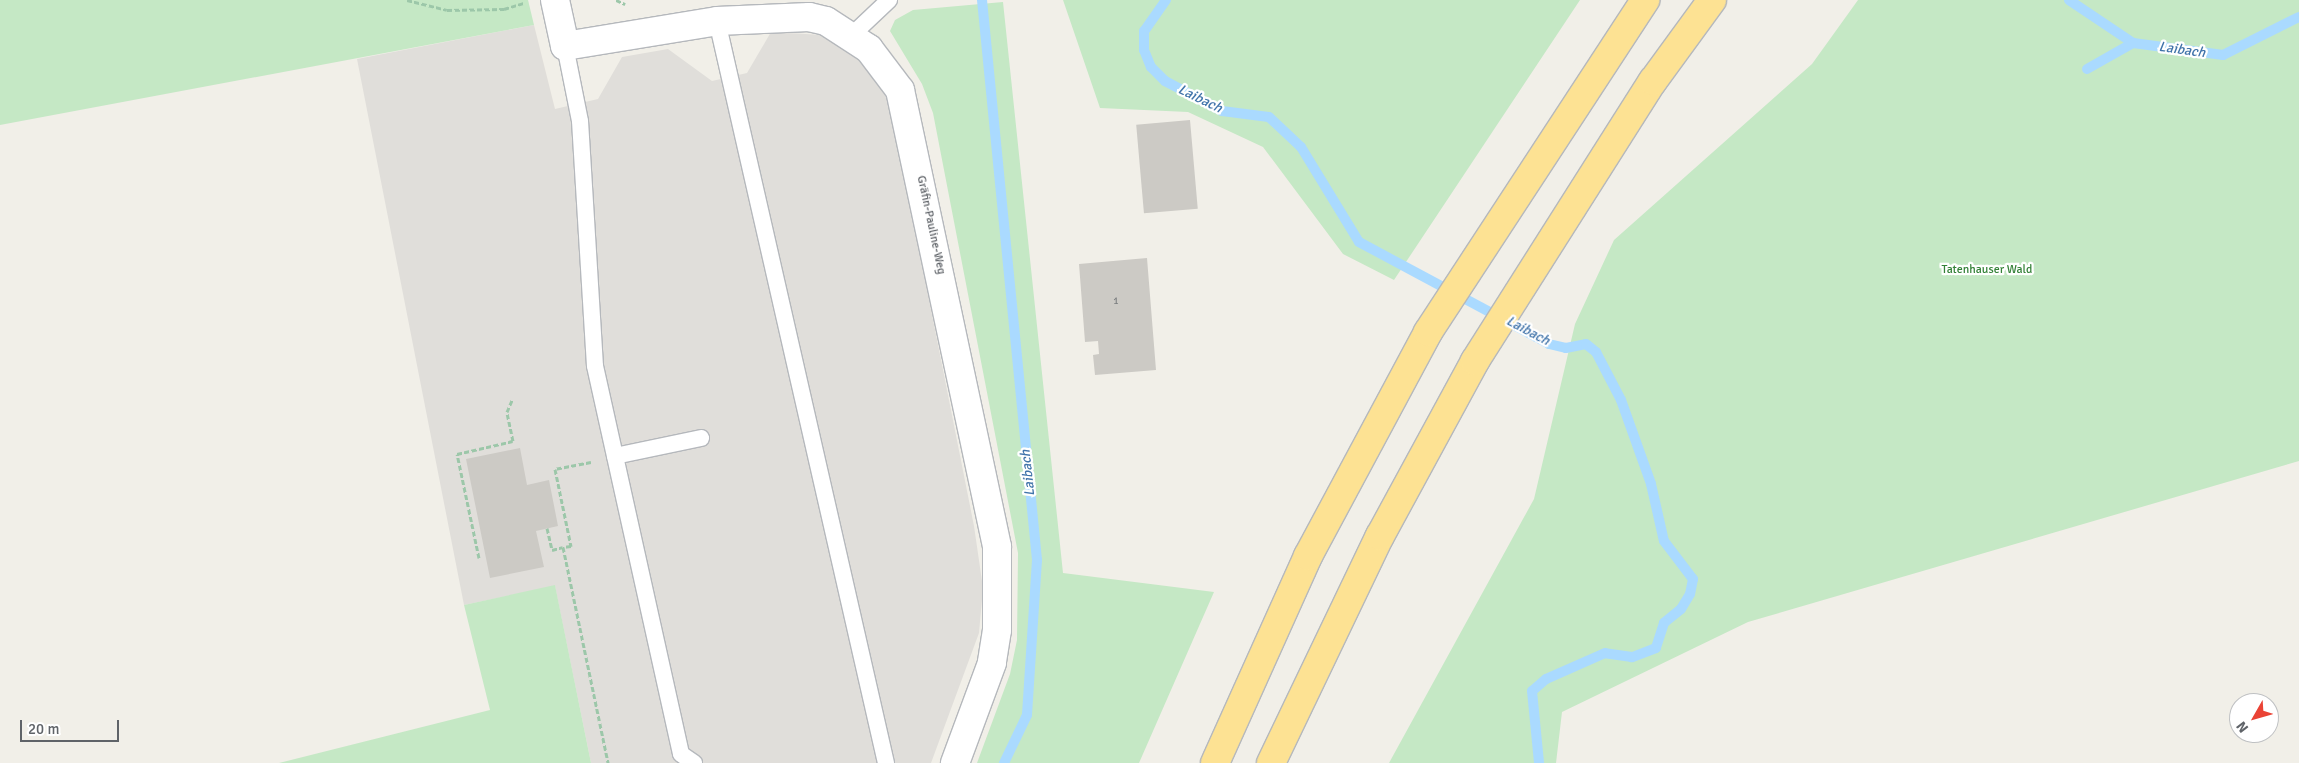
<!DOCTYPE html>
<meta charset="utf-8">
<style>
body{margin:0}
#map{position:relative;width:2299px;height:763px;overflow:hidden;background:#f1efe8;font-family:Signika,sans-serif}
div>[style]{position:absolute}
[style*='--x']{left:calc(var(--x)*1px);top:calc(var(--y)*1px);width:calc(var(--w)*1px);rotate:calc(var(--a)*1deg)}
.industrial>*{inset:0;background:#e0deda}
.green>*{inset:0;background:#c5e8c5}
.stream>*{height:10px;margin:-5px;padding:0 5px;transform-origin:5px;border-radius:5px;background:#aadaff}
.building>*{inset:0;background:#cccac5;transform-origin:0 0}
.path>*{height:3px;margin-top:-1.5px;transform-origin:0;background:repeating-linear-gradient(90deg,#9cc7a9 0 5px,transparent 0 7.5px)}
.roads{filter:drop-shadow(1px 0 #b5b8bc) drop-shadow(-1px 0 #b5b8bc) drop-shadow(0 1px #b5b8bc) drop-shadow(0 -1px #b5b8bc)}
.lane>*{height:16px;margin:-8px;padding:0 8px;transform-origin:8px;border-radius:8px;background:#fff}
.street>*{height:28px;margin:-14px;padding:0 14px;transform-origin:14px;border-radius:14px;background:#fff}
.highway>*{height:28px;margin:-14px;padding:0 14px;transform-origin:14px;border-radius:14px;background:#fde293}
span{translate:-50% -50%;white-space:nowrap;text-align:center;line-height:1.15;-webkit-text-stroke:4.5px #fff;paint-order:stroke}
.number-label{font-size:10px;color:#7a7d7f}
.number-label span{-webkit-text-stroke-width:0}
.street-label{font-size:12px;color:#5f6368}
.park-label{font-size:12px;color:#348238}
.water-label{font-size:14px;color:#4174aa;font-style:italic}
.north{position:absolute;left:2229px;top:693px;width:50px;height:50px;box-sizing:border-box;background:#fff;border:1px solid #bfc1c3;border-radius:50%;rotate:232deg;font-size:14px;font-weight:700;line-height:20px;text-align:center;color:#5f6368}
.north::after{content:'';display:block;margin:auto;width:18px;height:22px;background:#ea4335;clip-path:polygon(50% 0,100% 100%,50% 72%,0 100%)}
.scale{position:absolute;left:20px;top:720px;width:99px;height:22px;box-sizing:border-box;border:2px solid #5f6368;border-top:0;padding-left:6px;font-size:15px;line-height:18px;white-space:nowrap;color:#5f6368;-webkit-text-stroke:4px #fff;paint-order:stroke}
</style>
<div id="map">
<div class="industrial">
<div style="clip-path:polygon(534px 25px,555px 109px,598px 99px,622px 57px,668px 49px,712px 81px,747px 73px,771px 32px,822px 35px,845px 46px,880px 84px,891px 108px,974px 526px,983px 588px,979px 633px,931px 763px,591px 763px,555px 586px,464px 605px,357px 59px)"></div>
</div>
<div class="green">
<div style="clip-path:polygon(0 0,528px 0,534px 25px,0 125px)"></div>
<div style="clip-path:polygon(1063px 0,1580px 0,1394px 280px,1343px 254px,1263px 147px,1188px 112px,1100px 108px)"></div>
<div style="clip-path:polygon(1858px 0,2299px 0,2299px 461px,1748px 622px,1562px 712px,1556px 763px,1389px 763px,1534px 499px,1575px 324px,1614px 240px,1812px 64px)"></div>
<div style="clip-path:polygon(1003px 2px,1063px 573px,1214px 592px,1139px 763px,977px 763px,1010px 674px,1017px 640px,1018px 553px,933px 113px,922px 84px,890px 31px,895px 20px,913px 10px)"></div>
<div style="clip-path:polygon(555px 585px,591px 763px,279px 763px,490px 710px,464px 605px)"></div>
</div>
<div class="stream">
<div style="--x:982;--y:0;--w:563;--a:84.39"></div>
<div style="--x:1037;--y:560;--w:155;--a:93.7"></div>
<div style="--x:1027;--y:715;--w:53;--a:115.6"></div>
<div style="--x:1166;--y:0;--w:38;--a:125"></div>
<div style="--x:1144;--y:31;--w:19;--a:90"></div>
<div style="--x:1144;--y:50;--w:18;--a:68"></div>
<div style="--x:1151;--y:67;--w:20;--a:45"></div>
<div style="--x:1165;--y:81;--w:64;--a:27.8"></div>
<div style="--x:1222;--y:111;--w:47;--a:7.3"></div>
<div style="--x:1269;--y:117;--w:44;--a:43.2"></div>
<div style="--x:1301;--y:147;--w:111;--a:58.6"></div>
<div style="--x:1359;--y:242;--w:216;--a:28.2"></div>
<div style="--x:1549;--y:344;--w:17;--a:13"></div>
<div style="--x:1566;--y:348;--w:20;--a:-11"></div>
<div style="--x:1586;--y:344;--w:13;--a:39"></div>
<div style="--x:1596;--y:352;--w:54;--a:62.5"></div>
<div style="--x:1621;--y:400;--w:89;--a:70.3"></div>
<div style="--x:1651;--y:484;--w:58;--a:77.2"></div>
<div style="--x:1664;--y:541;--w:48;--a:52.7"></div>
<div style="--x:1693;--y:579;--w:15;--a:101"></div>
<div style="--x:1690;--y:594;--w:17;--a:121"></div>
<div style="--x:1681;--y:609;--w:22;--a:141"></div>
<div style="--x:1664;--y:623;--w:26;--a:108"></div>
<div style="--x:1656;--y:648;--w:26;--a:159"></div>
<div style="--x:1632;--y:657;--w:27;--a:-172"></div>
<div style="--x:1605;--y:653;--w:64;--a:156.2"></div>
<div style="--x:1546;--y:679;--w:18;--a:139"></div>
<div style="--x:1532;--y:691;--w:72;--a:84.4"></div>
<div style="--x:2069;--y:0;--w:77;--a:33.9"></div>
<div style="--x:2133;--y:43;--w:91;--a:7.6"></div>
<div style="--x:2223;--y:55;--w:85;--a:-26.6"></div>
<div style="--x:2087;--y:69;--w:53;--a:-29.5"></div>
</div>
<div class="building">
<div style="left:1190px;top:120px;width:89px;height:54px;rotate:85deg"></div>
<div style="clip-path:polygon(1147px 258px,1156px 370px,1095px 375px,1093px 355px,1099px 354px,1098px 341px,1085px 342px,1079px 264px)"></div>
<div style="clip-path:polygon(520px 448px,527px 485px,549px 480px,558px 526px,536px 531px,544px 567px,490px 578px,466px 459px)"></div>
</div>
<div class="path">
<div style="--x:407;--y:0;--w:41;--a:14"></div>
<div style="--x:447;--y:10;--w:57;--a:-1"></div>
<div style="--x:504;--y:9;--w:21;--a:-17"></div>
<div style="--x:616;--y:0;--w:10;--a:24"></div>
<div style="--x:591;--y:462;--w:37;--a:169"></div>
<div style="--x:555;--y:469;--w:79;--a:78.3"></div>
<div style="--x:571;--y:546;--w:8;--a:173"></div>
<div style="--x:563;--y:547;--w:221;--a:78.2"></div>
<div style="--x:547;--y:528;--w:23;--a:77"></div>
<div style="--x:552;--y:550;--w:11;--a:-15"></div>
<div style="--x:479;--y:558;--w:106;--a:-101.9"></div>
<div style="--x:457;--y:454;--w:57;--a:-13.1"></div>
<div style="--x:513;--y:441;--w:30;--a:-102"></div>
<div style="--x:507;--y:412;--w:13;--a:-67"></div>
</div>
<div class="roads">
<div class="lane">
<div style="--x:717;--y:21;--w:761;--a:77.17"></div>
<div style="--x:852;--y:35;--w:51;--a:-43.4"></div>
<div style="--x:565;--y:46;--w:76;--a:78.7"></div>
<div style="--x:580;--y:121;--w:245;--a:86.5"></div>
<div style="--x:595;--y:366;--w:397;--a:77.5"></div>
<div style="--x:681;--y:754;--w:16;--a:35"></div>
<div style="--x:615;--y:456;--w:88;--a:-11.8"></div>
</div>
<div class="street">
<div style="--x:555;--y:0;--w:47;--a:77.7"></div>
<div style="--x:565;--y:46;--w:154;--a:-9.3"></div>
<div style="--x:717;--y:21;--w:92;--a:-2.5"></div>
<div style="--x:809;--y:17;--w:17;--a:13"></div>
<div style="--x:826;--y:21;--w:51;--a:33.1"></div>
<div style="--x:869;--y:49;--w:51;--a:52.9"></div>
<div style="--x:900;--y:90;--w:467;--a:78"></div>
<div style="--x:997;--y:547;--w:83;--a:90"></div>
<div style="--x:997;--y:630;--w:33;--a:99"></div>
<div style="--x:992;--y:663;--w:107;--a:110.3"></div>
</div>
<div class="highway">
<div style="--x:1215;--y:763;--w:227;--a:-65.8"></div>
<div style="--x:1308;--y:556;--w:254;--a:-61.8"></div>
<div style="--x:1428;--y:332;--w:397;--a:-56.8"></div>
<div style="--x:1271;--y:763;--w:252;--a:-64.4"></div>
<div style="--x:1380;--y:536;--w:199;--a:-61.5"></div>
<div style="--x:1475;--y:361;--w:332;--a:-57.6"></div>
<div style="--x:1653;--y:81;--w:100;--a:-53.9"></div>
</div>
</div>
<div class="number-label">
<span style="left:1116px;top:302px">1</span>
</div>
<div class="street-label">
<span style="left:931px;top:225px;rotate:78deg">Gräfin-Pauline-Weg</span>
</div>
<div class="park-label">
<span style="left:1987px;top:270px">Tatenhauser Wald</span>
</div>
<div class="water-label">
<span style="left:2182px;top:50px;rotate:8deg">Laibach</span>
<span style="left:1200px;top:99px;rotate:26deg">Laibach</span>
<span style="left:1528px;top:331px;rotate:28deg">Laibach</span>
<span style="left:1028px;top:473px;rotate:-96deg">Laibach</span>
</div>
<div class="north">N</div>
<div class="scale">20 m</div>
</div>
